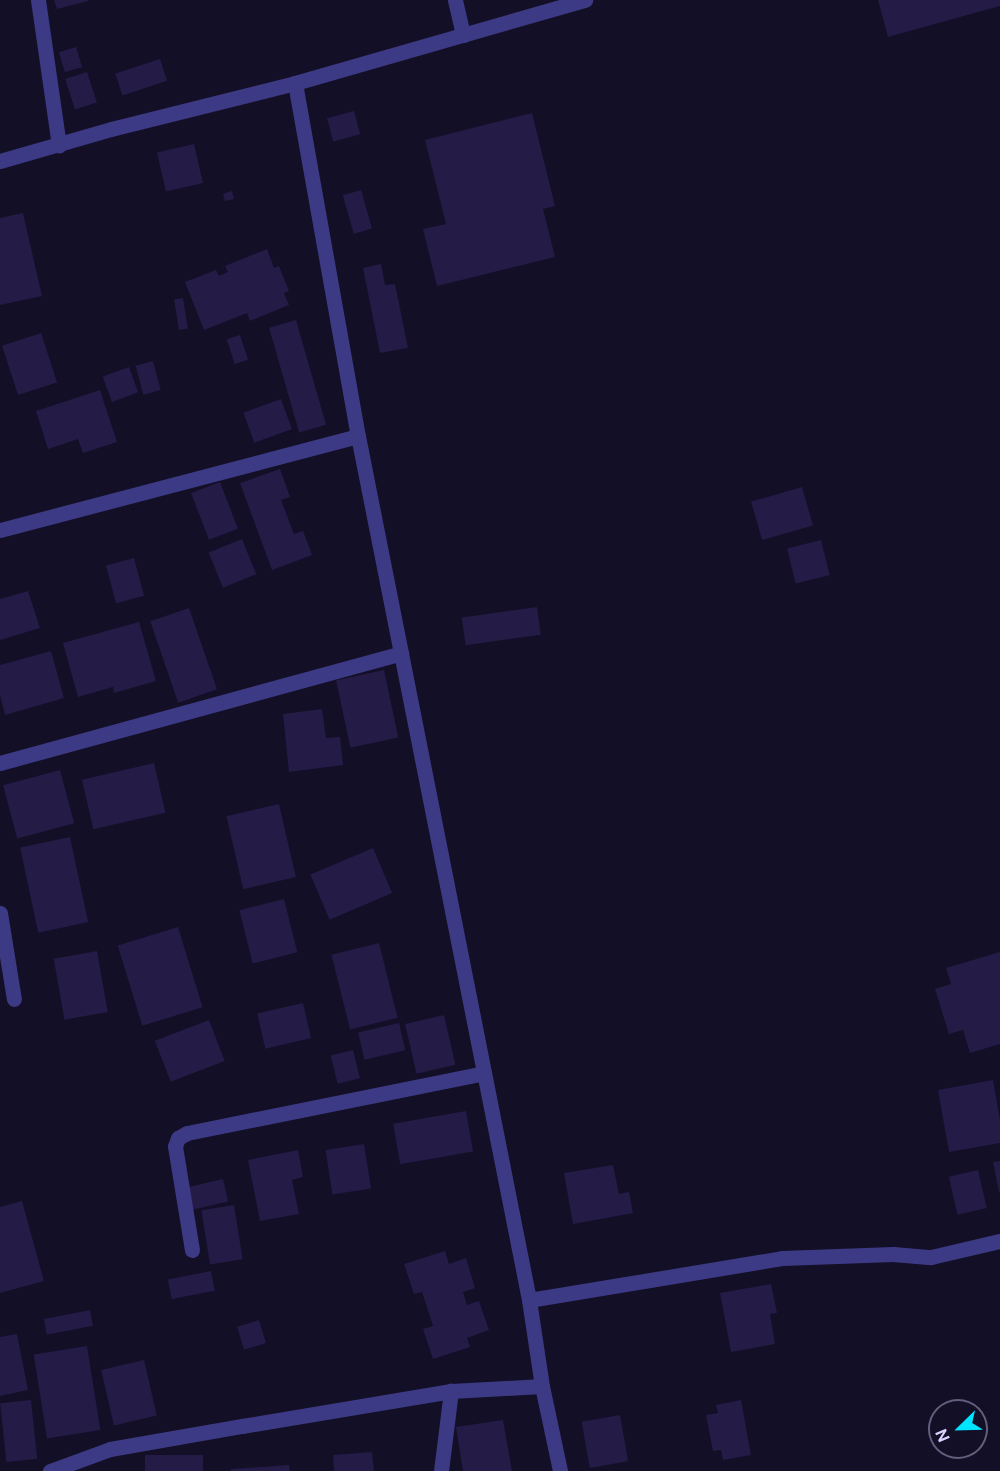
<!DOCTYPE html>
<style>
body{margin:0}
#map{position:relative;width:1000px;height:1471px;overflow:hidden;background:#130f26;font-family:"Public Sans",sans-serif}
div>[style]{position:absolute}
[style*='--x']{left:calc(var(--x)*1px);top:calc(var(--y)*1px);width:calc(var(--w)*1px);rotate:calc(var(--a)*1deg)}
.building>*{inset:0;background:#241b47;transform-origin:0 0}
.minor>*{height:15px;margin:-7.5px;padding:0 7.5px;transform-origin:7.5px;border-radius:7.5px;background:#3d3a85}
span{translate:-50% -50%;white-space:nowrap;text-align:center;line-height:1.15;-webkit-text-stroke:4.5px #130f26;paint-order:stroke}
.north{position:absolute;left:928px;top:1399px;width:60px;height:60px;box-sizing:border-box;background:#130f26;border:2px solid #625e7d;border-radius:50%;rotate:247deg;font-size:16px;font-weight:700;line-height:24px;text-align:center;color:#d9d4ff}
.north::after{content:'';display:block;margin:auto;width:21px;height:27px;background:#00e5ff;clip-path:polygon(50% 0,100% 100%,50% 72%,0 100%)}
</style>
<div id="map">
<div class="building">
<div style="clip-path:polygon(54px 0,88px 0,88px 1px,57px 9px)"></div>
<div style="clip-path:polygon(878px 0,1000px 0,1000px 6px,888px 37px)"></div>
<div style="left:76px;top:47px;width:21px;height:18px;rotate:73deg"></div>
<div style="left:160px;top:59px;width:23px;height:47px;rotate:72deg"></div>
<div style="left:87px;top:72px;width:32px;height:23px;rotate:72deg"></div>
<div style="left:354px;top:111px;width:24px;height:28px;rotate:75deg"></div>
<div style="clip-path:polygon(532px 113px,555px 206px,543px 209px,555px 257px,437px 286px,423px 229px,446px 224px,425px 140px)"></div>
<div style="left:194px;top:144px;width:40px;height:38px;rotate:77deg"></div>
<div style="left:361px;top:190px;width:40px;height:19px;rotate:74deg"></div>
<div style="clip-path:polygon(232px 191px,234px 199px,225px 201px,223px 194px)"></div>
<div style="clip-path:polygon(23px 213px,42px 296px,0 305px,0 218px)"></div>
<div style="clip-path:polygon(267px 249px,274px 268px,279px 266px,289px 291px,284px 293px,289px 305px,250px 321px,247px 313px,204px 330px,185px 282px,216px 270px,219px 276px,228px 272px,225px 266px)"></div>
<div style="clip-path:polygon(381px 264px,385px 285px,395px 284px,408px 348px,380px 353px,363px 268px)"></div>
<div style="left:183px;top:298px;width:31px;height:9px;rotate:81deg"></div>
<div style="left:296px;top:320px;width:109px;height:28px;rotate:74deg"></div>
<div style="left:41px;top:333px;width:52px;height:41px;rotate:72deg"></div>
<div style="left:240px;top:335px;width:26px;height:14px;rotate:72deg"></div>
<div style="left:153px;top:361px;width:30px;height:18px;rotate:75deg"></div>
<div style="left:129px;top:367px;width:27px;height:28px;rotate:70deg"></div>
<div style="clip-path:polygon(100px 390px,117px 442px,83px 453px,78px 439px,48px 449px,36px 411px)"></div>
<div style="left:281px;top:399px;width:32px;height:40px;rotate:70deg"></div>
<div style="clip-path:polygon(280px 469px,290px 497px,281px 500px,294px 534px,303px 531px,312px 555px,272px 570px,240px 483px)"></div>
<div style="left:220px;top:482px;width:50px;height:31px;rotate:69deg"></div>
<div style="left:802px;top:487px;width:40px;height:53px;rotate:74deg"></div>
<div style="left:242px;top:539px;width:38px;height:36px;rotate:68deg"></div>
<div style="left:821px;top:540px;width:36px;height:35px;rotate:76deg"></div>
<div style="left:134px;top:558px;width:39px;height:29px;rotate:75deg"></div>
<div style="clip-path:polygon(28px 591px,40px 628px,0 640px,0 599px)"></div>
<div style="left:537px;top:607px;width:28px;height:76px;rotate:82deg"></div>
<div style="left:189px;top:608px;width:86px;height:41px;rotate:71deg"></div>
<div style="clip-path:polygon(139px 622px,156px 681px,114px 693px,113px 687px,78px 697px,63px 643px)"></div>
<div style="clip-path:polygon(51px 651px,64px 698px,5px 715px,0 695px,0 665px)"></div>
<div style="left:384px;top:670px;width:69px;height:49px;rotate:78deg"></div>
<div style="clip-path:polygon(322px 709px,326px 738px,340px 737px,343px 765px,289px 772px,283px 714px)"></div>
<div style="left:154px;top:763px;width:51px;height:74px;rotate:77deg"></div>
<div style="left:60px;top:770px;width:55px;height:59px;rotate:75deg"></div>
<div style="left:279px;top:804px;width:75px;height:54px;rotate:77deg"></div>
<div style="left:70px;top:837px;width:87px;height:51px;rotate:78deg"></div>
<div style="left:373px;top:848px;width:49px;height:68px;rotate:67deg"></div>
<div style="left:284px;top:899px;width:55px;height:46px;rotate:76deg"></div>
<div style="left:178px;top:927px;width:84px;height:63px;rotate:73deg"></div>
<div style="left:379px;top:943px;width:77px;height:49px;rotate:76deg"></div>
<div style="left:97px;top:951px;width:62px;height:44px;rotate:80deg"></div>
<div style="clip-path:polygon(1000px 952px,1000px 1044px,970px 1053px,963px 1030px,949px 1034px,935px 989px,951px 984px,946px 968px)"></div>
<div style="left:303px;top:1003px;width:36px;height:47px;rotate:77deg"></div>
<div style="left:444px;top:1015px;width:51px;height:40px;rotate:77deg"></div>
<div style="left:209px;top:1020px;width:44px;height:58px;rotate:69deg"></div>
<div style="left:399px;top:1023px;width:28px;height:42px;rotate:77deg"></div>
<div style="left:353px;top:1050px;width:29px;height:23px;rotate:76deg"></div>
<div style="clip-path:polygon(993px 1080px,1000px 1120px,1000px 1143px,949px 1152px,938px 1090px)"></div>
<div style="left:466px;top:1111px;width:41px;height:74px;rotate:80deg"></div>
<div style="left:364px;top:1144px;width:45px;height:39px;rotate:81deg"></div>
<div style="clip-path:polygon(298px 1150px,303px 1177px,292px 1180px,299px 1214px,260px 1221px,248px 1160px)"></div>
<div style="clip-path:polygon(1000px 1161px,1000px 1192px,999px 1192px,993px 1162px)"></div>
<div style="clip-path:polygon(613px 1165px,619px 1194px,629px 1192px,633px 1213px,573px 1224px,564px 1173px)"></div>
<div style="left:978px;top:1170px;width:39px;height:30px;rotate:77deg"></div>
<div style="left:223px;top:1179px;width:23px;height:41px;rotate:77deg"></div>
<div style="clip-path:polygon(22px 1201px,44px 1281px,0 1293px,0 1207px)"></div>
<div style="left:234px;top:1205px;width:55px;height:33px;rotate:81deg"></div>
<div style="clip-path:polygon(445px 1251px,449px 1264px,466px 1258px,475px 1288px,463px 1292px,467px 1305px,479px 1301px,489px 1330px,467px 1338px,470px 1347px,433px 1359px,423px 1329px,433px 1326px,422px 1292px,414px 1294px,404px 1264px)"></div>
<div style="left:211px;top:1271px;width:20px;height:44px;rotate:79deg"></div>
<div style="clip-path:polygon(771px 1284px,777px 1313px,770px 1314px,775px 1344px,731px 1352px,720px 1293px)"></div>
<div style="left:90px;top:1310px;width:16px;height:47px;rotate:79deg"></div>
<div style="left:259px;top:1320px;width:24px;height:23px;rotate:73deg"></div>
<div style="clip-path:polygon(17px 1334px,28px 1390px,0 1396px,0 1337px)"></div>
<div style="left:87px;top:1346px;width:85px;height:54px;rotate:81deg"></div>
<div style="left:144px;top:1360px;width:57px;height:44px;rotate:77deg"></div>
<div style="left:31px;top:1400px;width:59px;height:31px;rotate:84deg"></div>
<div style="clip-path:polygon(741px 1400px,751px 1455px,723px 1460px,721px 1450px,713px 1451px,706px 1415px,718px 1413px,716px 1405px)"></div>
<div style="left:620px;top:1415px;width:47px;height:39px;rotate:80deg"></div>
<div style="clip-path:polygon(503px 1420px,512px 1471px,463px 1471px,456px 1427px)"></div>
<div style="clip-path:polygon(372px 1452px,374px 1471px,334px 1471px,333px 1455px)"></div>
<div style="left:145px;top:1455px;width:58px;height:16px"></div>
<div style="clip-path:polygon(289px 1465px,290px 1471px,231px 1471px,231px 1469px)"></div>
</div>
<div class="minor">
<div style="--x:38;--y:0;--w:147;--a:81.8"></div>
<div style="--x:455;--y:0;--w:36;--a:77"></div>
<div style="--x:295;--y:83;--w:359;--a:79.9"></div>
<div style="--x:358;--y:436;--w:881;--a:78.8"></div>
<div style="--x:529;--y:1300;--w:87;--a:81.4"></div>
<div style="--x:542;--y:1386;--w:87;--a:78"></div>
<div style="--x:0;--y:161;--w:116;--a:-16.1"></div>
<div style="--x:111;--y:129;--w:190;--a:-14"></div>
<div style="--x:295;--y:83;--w:302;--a:-16"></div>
<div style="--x:0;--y:530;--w:370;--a:-14.7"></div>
<div style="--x:0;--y:763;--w:416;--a:-15.3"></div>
<div style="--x:0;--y:913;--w:87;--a:80.8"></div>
<div style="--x:192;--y:1250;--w:105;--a:-99.3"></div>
<div style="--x:175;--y:1146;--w:9;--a:-69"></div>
<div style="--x:178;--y:1138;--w:10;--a:-29"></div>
<div style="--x:187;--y:1133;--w:303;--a:-11.4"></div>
<div style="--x:529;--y:1300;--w:256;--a:-9.4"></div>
<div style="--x:782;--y:1258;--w:111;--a:-2.1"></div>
<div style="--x:893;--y:1254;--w:38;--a:5"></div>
<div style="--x:931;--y:1257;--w:71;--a:-13.1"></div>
<div style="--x:50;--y:1471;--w:64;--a:-20.1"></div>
<div style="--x:110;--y:1449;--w:134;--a:-9.9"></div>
<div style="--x:242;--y:1426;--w:212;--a:-9.5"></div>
<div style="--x:451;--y:1391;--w:91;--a:-3.1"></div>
<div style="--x:441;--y:1471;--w:81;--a:-82.9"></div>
</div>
<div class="north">N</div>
</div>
